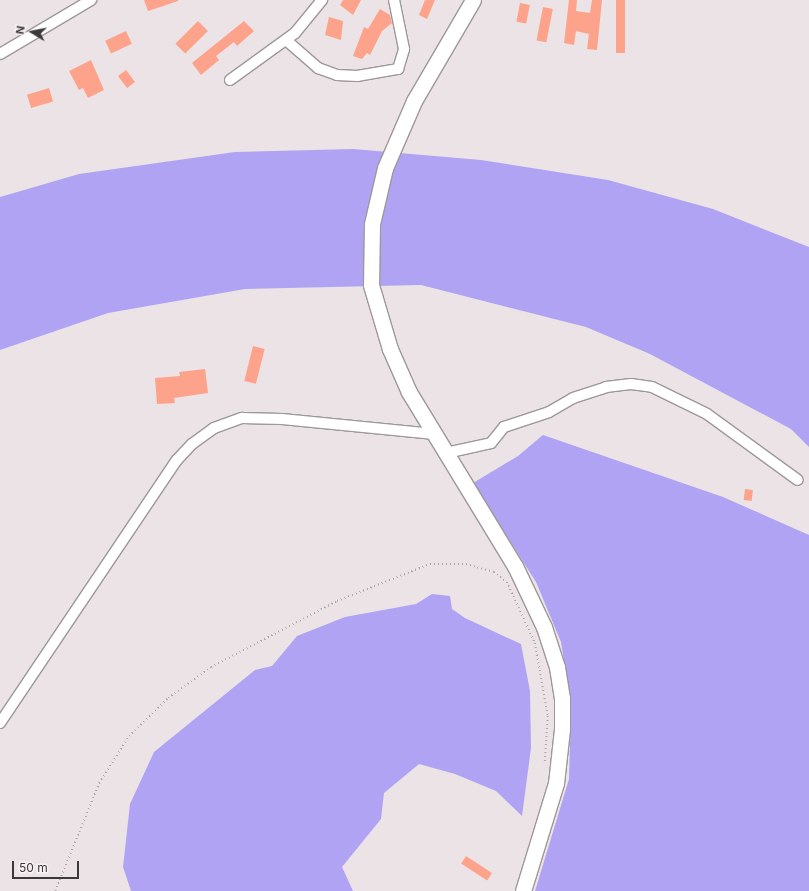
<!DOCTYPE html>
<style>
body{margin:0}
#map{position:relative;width:809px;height:891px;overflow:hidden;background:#ebe3e5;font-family:Inter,sans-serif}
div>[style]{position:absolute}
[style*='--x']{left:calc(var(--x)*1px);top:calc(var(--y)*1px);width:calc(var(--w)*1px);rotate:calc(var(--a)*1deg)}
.water>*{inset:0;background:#b1a3f3}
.building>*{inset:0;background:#fea38b;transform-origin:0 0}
.path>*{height:1.5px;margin-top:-0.75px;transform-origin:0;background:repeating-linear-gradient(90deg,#aca6a7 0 1px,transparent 0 4px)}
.roads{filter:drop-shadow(1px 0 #9e9798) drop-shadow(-1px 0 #9e9798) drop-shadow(0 1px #9e9798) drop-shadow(0 -1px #9e9798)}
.minor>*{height:10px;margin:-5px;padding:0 5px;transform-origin:5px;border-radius:5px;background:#fff}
.secondary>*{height:15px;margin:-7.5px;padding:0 7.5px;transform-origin:7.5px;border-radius:7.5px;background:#fff}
span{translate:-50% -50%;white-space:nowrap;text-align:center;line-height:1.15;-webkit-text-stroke:3px #f9f1f2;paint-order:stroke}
.north{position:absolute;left:12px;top:12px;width:40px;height:40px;-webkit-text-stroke:3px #f9f1f2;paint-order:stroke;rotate:280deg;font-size:11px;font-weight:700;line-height:16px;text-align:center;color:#3c393a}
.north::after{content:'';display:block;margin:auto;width:14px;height:18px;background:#3c393a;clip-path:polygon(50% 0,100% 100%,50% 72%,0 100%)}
.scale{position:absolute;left:12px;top:861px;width:67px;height:18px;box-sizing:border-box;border:2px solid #3c393a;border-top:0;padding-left:5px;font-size:12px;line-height:14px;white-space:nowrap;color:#3c393a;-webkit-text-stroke:3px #f9f1f2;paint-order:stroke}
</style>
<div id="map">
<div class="water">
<div style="clip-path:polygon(353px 149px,481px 160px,608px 180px,713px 209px,809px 247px,809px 447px,791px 429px,650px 354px,586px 327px,421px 285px,245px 289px,108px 313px,0 350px,0 197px,79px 174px,235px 152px)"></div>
<div style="clip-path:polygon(543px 435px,723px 497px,809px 535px,809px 891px,535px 891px,569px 779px,571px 706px,561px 642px,536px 582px,473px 483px,518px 456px)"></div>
<div style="clip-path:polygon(432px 594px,450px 596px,452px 609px,465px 618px,521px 644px,530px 691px,531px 748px,522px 816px,496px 791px,455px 774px,419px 764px,384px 793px,381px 819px,342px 867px,353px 891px,131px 891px,123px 867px,130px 804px,154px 752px,255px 670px,272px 666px,297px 636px,345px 617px,416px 604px)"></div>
</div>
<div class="building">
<div style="clip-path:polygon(144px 0,178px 0,178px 1px,148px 11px)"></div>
<div style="clip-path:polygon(343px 0,361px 0,353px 15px,340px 5px)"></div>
<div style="clip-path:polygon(425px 0,435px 0,427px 19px,419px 15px)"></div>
<div style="clip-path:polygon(569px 0,577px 0,576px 11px,590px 13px,592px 0,602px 0,597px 50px,587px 49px,589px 34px,576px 31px,574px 45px,564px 43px)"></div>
<div style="left:616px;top:0;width:9px;height:53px"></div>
<div style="left:520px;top:3px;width:10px;height:19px;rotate:11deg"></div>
<div style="left:543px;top:7px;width:10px;height:34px;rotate:11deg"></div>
<div style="clip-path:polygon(380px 9px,390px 15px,392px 23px,382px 31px,370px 55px,367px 53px,362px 59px,353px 56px,364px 27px,368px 29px)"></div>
<div style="clip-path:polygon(329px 17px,343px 21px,341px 40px,325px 35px)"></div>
<div style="left:198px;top:21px;width:14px;height:32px;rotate:45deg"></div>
<div style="clip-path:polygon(244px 21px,254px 31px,237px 46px,234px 42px,216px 56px,219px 60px,201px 75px,192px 63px)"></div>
<div style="left:126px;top:31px;width:14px;height:23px;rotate:65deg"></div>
<div style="clip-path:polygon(91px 60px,104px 90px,88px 98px,83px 88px,79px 90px,69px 71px)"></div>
<div style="left:126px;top:70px;width:15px;height:10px;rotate:53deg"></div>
<div style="left:49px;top:88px;width:14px;height:23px;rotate:73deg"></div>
<div style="left:253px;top:346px;width:12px;height:36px;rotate:14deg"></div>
<div style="clip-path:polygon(205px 369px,208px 393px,174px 398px,175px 403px,157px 404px,155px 378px,180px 376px,179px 372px)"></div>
<div style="left:745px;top:489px;width:8px;height:11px;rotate:7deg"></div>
<div style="left:466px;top:856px;width:31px;height:9px;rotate:33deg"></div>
</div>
<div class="path">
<div style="--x:55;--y:891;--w:117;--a:-67.8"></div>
<div style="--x:99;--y:783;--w:56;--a:-57.4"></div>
<div style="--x:129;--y:736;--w:54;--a:-44.3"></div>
<div style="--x:168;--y:698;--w:53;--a:-35.8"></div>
<div style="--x:211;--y:667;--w:142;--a:-27.6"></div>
<div style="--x:337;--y:601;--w:100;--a:-21.7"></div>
<div style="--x:430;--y:564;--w:36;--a:0"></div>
<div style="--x:466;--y:564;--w:29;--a:16"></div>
<div style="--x:494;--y:572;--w:16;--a:38"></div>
<div style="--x:507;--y:582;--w:67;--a:65.3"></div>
<div style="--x:535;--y:643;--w:74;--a:79.9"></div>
<div style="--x:548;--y:716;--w:47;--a:93.7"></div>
</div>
<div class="roads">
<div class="minor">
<div style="--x:286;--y:40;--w:43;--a:41.2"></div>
<div style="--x:318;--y:68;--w:20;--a:20"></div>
<div style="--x:337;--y:75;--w:20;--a:3"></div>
<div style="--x:357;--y:76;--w:42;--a:-9.7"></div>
<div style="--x:398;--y:69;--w:21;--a:-73"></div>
<div style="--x:404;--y:49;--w:50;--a:-101.5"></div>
<div style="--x:0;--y:54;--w:106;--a:-30.7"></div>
<div style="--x:230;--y:80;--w:80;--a:-35.9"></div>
<div style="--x:295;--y:33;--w:43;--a:-50.7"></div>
<div style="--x:446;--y:453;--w:46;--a:-12.5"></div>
<div style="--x:491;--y:443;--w:21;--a:-51"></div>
<div style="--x:504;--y:427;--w:47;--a:-18.4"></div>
<div style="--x:549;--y:412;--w:28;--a:-30"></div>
<div style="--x:573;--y:398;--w:35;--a:-18"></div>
<div style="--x:606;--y:387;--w:25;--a:-7"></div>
<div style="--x:631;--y:384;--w:21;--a:8"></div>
<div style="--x:652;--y:387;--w:61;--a:26.1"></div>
<div style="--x:707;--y:414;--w:112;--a:36"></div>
<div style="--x:0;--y:723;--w:317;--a:-56.1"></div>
<div style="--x:177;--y:460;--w:22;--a:-47"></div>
<div style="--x:192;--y:444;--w:27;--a:-36"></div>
<div style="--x:214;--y:428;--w:30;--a:-20"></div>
<div style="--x:242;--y:418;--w:40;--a:1.4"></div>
<div style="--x:282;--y:419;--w:153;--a:5.6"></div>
</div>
<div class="secondary">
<div style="--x:473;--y:0;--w:117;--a:120.3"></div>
<div style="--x:414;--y:101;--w:73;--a:113.4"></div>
<div style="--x:385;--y:168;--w:57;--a:103.1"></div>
<div style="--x:372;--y:224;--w:61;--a:90.9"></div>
<div style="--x:371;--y:285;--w:67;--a:73.5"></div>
<div style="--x:390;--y:349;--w:47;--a:66.2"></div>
<div style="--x:409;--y:392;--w:204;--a:58.7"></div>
<div style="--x:515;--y:566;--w:68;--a:64.6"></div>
<div style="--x:544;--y:627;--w:42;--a:72"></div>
<div style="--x:557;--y:667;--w:31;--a:81"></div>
<div style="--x:562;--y:698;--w:31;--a:90"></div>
<div style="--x:562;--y:729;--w:54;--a:96.3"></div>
<div style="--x:556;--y:783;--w:113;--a:107"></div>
</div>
</div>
<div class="north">N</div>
<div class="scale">50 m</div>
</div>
